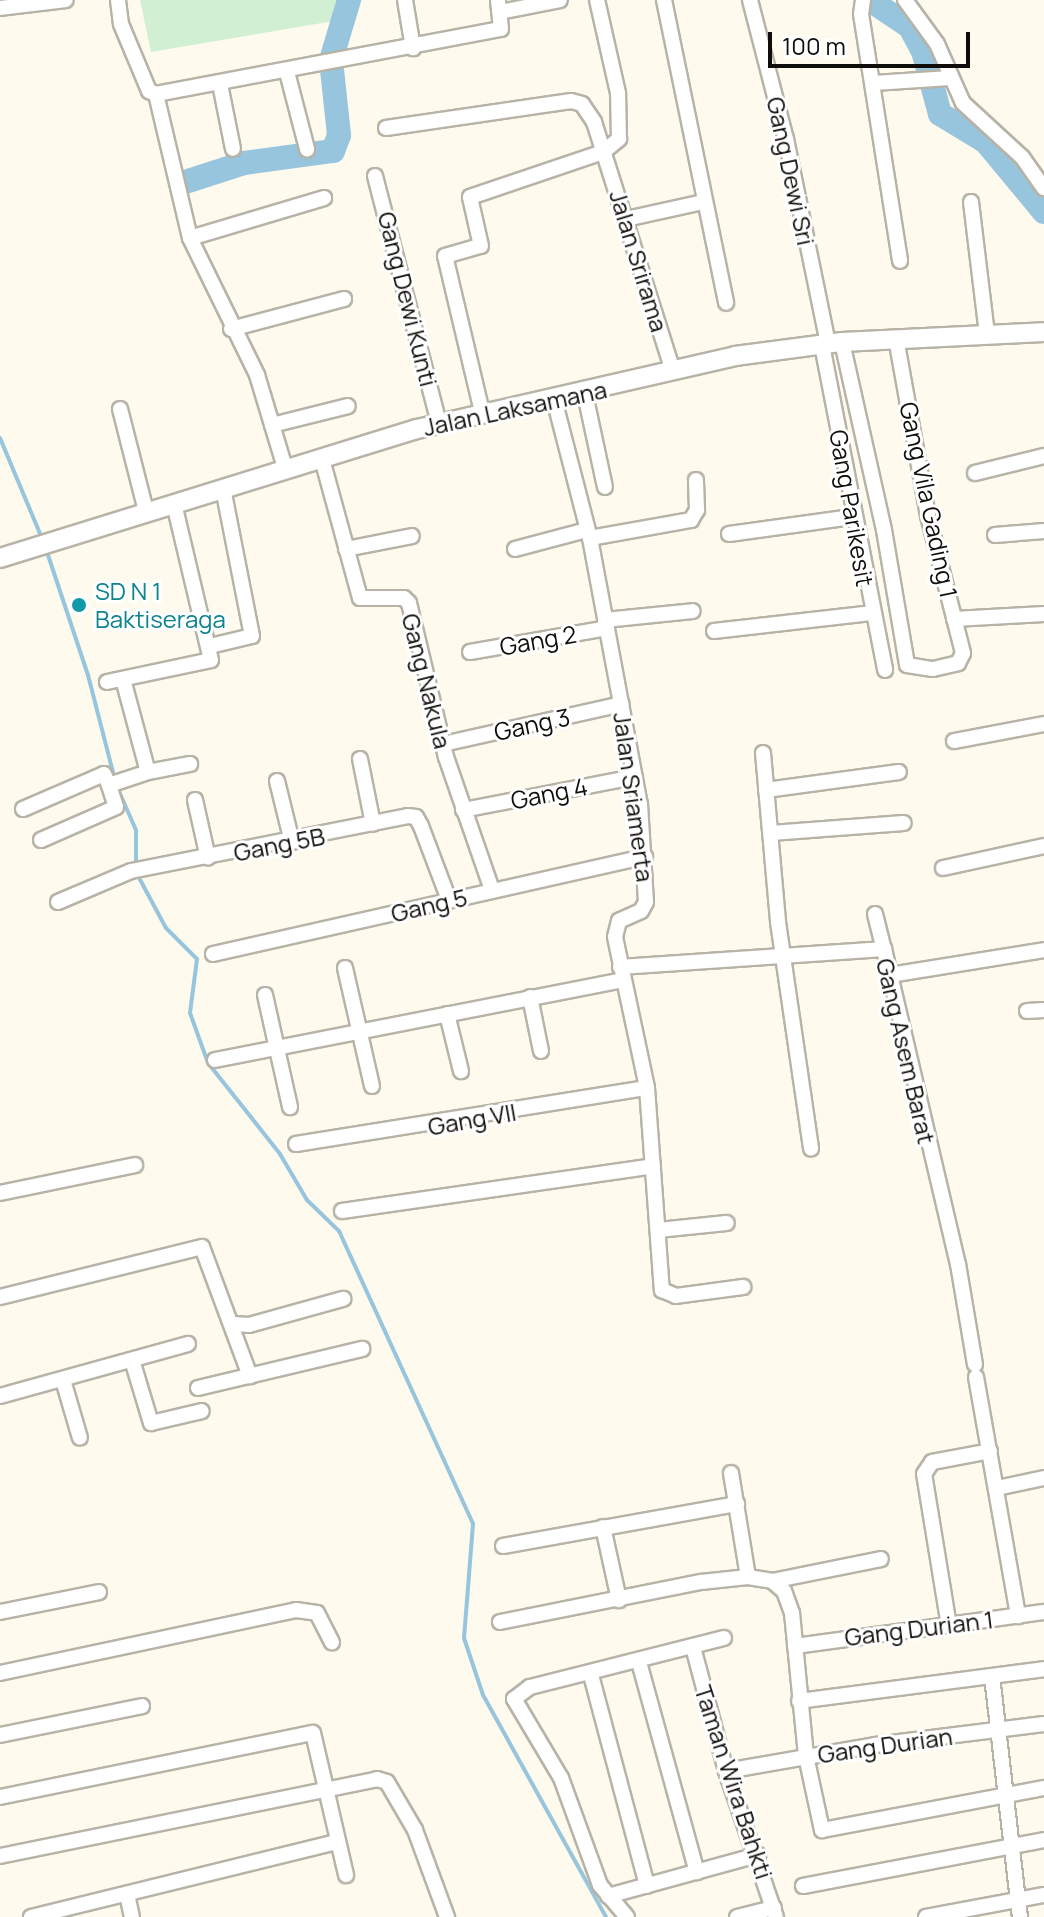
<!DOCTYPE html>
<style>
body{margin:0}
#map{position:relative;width:1044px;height:1917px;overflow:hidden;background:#fefaed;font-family:Manrope,sans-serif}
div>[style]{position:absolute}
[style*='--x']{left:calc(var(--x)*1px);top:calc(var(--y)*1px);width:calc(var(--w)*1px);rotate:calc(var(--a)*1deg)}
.green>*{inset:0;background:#d1efd3}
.stream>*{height:4px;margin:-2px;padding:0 2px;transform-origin:2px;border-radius:2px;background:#96c5dd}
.river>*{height:24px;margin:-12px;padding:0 12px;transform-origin:12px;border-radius:12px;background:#96c5dd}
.roads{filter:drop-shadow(2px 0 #b7b3a7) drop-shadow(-2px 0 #b7b3a7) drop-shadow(0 2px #b7b3a7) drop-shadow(0 -2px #b7b3a7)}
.street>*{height:14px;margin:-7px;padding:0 7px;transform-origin:7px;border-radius:7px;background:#fff}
.secondary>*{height:18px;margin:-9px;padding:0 9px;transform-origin:9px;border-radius:9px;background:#fff}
.dots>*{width:22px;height:22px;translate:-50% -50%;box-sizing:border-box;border:4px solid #fff;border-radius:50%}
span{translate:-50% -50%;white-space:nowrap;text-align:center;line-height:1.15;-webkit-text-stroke:6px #fff;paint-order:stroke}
.street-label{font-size:24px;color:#0e0d09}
.culture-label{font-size:24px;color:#0d838f}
.left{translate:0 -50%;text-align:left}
.scale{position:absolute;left:768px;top:32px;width:202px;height:36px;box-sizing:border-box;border:4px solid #0e0d09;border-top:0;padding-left:10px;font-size:24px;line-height:28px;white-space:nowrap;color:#0e0d09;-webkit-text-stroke:6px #fff;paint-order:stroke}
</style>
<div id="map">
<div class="green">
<div style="clip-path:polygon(140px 0,341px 0,334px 21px,151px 52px)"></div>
</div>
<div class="stream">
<div style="--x:0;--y:438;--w:112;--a:67.3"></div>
<div style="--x:46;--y:549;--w:133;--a:71.6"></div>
<div style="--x:88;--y:675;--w:104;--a:75.6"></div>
<div style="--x:118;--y:789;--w:45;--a:66.3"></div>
<div style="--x:136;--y:830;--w:35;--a:90"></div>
<div style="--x:137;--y:874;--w:61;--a:61.8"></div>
<div style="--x:166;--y:928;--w:44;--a:45"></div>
<div style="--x:197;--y:959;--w:54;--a:97.4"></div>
<div style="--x:190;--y:1013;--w:53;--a:70.2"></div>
<div style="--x:208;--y:1063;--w:116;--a:51.6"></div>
<div style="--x:280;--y:1154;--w:53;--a:59.6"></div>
<div style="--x:307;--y:1200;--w:45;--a:44.1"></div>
<div style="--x:339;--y:1231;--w:322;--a:65.4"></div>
<div style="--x:473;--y:1524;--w:114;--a:94.5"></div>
<div style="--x:464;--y:1638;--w:60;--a:71.6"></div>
<div style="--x:483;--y:1695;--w:254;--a:61"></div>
</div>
<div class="river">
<div style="--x:870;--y:0;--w:48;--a:34"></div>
<div style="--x:910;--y:27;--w:27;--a:62"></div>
<div style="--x:923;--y:51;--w:65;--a:74.9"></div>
<div style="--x:940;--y:114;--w:54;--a:31.3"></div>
<div style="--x:986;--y:142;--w:91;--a:50.4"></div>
<div style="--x:182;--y:183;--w:65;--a:-17.9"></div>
<div style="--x:244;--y:163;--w:90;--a:-7.7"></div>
<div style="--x:333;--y:151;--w:17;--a:-69"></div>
<div style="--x:339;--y:135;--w:75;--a:-96.1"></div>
<div style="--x:331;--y:60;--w:63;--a:-73.3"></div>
</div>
<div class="roads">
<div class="street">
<div style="--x:118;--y:0;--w:24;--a:83"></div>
<div style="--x:121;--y:24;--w:73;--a:67.3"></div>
<div style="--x:149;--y:91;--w:8;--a:23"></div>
<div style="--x:156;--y:94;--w:148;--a:76.7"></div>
<div style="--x:190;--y:238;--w:153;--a:63.9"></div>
<div style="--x:257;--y:375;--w:97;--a:73.2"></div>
<div style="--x:405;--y:0;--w:49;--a:80.5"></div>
<div style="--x:664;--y:0;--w:309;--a:78.4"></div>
<div style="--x:750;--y:0;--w:144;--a:75.5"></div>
<div style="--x:786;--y:139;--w:208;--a:78.4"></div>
<div style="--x:863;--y:0;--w:14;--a:98"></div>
<div style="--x:861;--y:14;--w:250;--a:81"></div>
<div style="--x:905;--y:0;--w:54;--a:54"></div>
<div style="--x:937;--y:44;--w:64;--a:66.2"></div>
<div style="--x:963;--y:103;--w:80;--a:42.5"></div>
<div style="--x:1022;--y:157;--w:38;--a:55"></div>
<div style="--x:0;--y:8;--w:66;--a:-6.9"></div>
<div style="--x:500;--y:12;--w:61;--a:-11.3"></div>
<div style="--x:287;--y:72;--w:80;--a:75.4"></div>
<div style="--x:874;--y:83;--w:76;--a:-3.8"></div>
<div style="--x:220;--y:84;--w:66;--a:78.7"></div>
<div style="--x:156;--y:94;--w:351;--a:-10.7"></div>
<div style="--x:501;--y:29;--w:29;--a:-96"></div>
<div style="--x:386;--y:128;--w:187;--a:-8.3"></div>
<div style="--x:571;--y:101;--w:11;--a:15"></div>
<div style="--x:582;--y:104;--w:22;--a:56"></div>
<div style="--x:594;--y:122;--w:261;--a:72.4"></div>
<div style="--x:375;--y:176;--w:255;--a:75.5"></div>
<div style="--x:971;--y:202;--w:134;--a:83.1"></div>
<div style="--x:626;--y:219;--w:79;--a:-12.4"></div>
<div style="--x:190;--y:238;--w:140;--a:-16.6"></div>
<div style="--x:231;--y:329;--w:117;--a:-14.9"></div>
<div style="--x:842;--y:342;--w:193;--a:77.4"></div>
<div style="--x:884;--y:530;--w:137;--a:80.3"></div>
<div style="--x:907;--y:665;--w:26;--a:9"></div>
<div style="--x:933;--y:669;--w:26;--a:-13"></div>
<div style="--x:958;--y:663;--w:11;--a:-63"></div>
<div style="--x:963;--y:653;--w:141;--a:-104.3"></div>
<div style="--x:928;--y:516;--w:181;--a:-100.2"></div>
<div style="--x:822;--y:345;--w:331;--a:79"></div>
<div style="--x:585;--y:394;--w:95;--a:77.9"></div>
<div style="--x:554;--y:399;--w:144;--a:75.5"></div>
<div style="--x:590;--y:538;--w:271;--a:79.4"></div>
<div style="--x:640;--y:804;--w:98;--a:86.5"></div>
<div style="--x:646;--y:902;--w:10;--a:119"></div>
<div style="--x:641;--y:911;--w:24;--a:156"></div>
<div style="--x:619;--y:921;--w:16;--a:104"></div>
<div style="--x:615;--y:937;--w:154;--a:78"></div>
<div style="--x:647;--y:1088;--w:203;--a:85.8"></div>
<div style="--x:662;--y:1290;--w:15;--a:23"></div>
<div style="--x:676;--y:1296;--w:68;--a:-7.7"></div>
<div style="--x:120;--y:409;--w:105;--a:75.7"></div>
<div style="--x:482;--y:412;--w:160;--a:-103.3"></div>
<div style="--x:445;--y:256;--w:37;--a:-16"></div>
<div style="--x:481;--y:246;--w:50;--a:-102.7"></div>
<div style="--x:470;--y:197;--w:140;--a:-18.7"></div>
<div style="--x:603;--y:152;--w:21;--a:-39"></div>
<div style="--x:619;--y:139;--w:46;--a:-91.2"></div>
<div style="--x:618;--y:93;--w:95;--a:-102.7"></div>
<div style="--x:272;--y:425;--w:78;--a:-14"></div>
<div style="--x:322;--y:459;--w:144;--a:74.7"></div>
<div style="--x:360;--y:598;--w:44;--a:0"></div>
<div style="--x:404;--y:598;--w:7;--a:45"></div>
<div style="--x:409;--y:603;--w:158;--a:76.5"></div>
<div style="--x:446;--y:757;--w:141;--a:70.9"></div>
<div style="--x:975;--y:473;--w:71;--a:-13.8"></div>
<div style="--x:729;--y:534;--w:124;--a:-7.9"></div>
<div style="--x:995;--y:535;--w:49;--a:-4.7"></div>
<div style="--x:590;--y:538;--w:103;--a:-10.1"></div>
<div style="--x:691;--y:520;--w:12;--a:-59"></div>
<div style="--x:697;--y:510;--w:30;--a:-92"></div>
<div style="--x:346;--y:549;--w:67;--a:-11.1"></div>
<div style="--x:515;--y:549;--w:74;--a:-14.8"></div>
<div style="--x:954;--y:619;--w:90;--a:-3.2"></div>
<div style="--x:605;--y:620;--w:88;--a:-5.8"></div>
<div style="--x:714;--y:631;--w:158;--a:-6.5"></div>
<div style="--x:210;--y:646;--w:43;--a:-13.4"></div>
<div style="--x:252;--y:636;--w:151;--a:-101.1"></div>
<div style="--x:470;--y:652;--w:139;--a:-9.9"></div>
<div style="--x:123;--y:679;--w:96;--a:75"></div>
<div style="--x:148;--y:772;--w:43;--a:-10.8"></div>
<div style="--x:107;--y:682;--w:106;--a:-11.9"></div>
<div style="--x:211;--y:660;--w:161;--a:-103.3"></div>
<div style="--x:954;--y:741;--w:92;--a:-10.7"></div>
<div style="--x:443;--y:744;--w:183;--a:-12.6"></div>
<div style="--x:763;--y:753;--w:170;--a:84.9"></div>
<div style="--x:778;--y:922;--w:229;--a:81.7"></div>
<div style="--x:360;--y:759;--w:66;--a:78.7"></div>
<div style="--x:277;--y:781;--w:63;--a:76.2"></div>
<div style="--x:766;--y:790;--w:134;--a:-7.7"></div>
<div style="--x:195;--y:800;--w:59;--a:77.4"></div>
<div style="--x:23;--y:809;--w:88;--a:-23.4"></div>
<div style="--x:104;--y:774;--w:12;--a:66"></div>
<div style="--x:109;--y:785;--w:41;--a:-18.4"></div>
<div style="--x:463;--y:810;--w:175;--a:-10.9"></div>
<div style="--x:771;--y:833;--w:133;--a:-4.3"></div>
<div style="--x:41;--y:840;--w:82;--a:-23.7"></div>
<div style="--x:116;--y:807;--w:23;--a:-108"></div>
<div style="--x:943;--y:868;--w:103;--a:-12.3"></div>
<div style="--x:58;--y:902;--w:79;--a:-23"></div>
<div style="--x:131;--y:871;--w:282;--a:-11.2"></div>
<div style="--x:408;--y:816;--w:8;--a:7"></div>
<div style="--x:416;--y:817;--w:10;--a:61"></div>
<div style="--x:421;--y:826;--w:79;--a:69.3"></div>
<div style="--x:875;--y:914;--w:36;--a:76"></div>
<div style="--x:213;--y:954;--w:443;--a:-12.7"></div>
<div style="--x:620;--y:967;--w:265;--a:-3.9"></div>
<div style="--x:884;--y:949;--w:324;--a:76.8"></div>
<div style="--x:958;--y:1264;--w:102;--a:80.4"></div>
<div style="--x:345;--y:968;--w:121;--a:77.1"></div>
<div style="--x:890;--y:975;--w:156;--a:-9.2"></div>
<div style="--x:265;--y:995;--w:115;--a:77.4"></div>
<div style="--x:530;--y:997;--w:55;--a:78.5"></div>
<div style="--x:1027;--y:1011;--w:17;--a:-3"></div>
<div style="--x:447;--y:1014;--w:59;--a:76.2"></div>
<div style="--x:215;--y:1060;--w:414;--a:-11.1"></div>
<div style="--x:296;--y:1144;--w:355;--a:-9.1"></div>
<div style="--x:0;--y:1193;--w:138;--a:-11.7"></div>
<div style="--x:342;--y:1211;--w:314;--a:-8.2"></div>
<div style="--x:658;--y:1230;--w:69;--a:-5.8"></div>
<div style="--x:0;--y:1297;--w:208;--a:-13.9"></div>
<div style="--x:202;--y:1247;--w:138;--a:69.6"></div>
<div style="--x:234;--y:1324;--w:15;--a:4"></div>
<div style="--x:249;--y:1325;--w:98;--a:-15.5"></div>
<div style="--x:132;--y:1360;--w:66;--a:73.2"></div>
<div style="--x:151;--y:1423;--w:52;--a:-13.2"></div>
<div style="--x:976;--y:1377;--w:243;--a:80"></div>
<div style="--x:63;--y:1380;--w:60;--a:73.7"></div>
<div style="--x:198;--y:1388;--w:169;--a:-13.4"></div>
<div style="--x:0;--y:1396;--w:195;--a:-15.5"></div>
<div style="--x:731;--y:1473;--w:105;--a:80.7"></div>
<div style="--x:997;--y:1488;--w:48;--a:-12"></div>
<div style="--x:603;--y:1527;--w:75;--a:77.6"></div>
<div style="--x:503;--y:1546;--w:238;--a:-10.2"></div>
<div style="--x:772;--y:1581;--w:111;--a:-11.4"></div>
<div style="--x:0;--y:1612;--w:101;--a:-11.4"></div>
<div style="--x:500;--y:1622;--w:205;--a:-11.3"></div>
<div style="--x:701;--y:1582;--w:47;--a:-6.1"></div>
<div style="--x:748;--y:1577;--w:24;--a:9"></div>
<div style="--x:772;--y:1581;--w:16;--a:40"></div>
<div style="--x:784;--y:1591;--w:23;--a:70"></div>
<div style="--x:792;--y:1613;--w:144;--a:84.4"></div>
<div style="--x:806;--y:1756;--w:76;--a:77.8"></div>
<div style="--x:822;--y:1830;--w:226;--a:-10.7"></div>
<div style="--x:949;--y:1626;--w:154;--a:-99.3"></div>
<div style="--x:924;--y:1474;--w:14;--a:-56"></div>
<div style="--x:932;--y:1462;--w:59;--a:-10.7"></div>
<div style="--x:795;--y:1646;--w:251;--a:-7.8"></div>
<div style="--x:693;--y:1647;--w:128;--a:75.1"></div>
<div style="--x:726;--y:1771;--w:154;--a:71.1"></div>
<div style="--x:639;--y:1662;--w:218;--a:74.6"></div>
<div style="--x:0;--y:1673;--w:303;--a:-12"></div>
<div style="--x:296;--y:1610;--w:21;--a:8"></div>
<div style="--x:317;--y:1613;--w:33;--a:63"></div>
<div style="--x:591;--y:1675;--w:218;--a:75.1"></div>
<div style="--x:992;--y:1676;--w:243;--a:83.4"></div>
<div style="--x:799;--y:1701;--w:247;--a:-7.4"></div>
<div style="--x:0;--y:1735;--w:145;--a:-11.5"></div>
<div style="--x:726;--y:1771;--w:151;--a:-9.9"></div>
<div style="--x:875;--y:1745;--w:170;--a:-7.1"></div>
<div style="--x:0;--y:1797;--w:319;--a:-11.6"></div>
<div style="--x:313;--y:1733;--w:146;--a:76.9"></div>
<div style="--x:0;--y:1856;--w:385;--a:-11.5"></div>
<div style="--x:377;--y:1779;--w:10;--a:17"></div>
<div style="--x:387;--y:1782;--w:56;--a:59.7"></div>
<div style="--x:415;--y:1830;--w:93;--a:69.8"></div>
<div style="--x:803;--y:1886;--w:245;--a:-10.8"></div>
<div style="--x:127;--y:1894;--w:24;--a:78"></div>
<div style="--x:608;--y:1896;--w:156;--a:-15.3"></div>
<div style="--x:31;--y:1917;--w:314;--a:-13.8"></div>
<div style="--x:627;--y:1917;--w:42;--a:-130.2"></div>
<div style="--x:600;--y:1885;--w:114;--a:-110"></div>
<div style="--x:561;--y:1778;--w:92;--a:-120.7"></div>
<div style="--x:514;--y:1699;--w:20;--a:-37"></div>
<div style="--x:530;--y:1687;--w:200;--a:-14.2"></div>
<div style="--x:737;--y:1917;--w:38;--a:-14"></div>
<div style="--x:926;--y:1917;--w:120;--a:-10.6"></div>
</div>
<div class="secondary">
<div style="--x:0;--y:558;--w:436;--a:-17.2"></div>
<div style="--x:417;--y:429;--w:326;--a:-12.9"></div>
<div style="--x:735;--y:356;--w:108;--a:-7.5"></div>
<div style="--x:842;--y:342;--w:202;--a:-2.8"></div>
</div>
</div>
<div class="dots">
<div style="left:79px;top:605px;background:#0f9aa8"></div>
</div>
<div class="street-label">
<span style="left:791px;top:171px;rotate:78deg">Gang Dewi Sri</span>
<span style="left:639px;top:261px;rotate:73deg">Jalan Srirama</span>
<span style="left:408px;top:299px;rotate:76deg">Gang Dewi Kunti</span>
<span style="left:515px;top:408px;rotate:-12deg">Jalan Laksamana</span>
<span style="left:929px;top:500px;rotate:78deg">Gang Vila Gading 1</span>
<span style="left:852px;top:508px;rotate:80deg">Gang Parikesit</span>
<span style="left:538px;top:640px;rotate:-10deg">Gang 2</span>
<span style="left:427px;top:681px;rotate:76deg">Gang Nakula</span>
<span style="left:532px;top:724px;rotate:-12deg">Gang 3</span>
<span style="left:549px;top:793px;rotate:-11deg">Gang 4</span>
<span style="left:634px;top:797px;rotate:82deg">Jalan Sriamerta</span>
<span style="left:279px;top:844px;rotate:-11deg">Gang 5B</span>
<span style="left:429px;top:905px;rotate:-13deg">Gang 5</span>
<span style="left:906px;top:1051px;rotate:77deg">Gang Asem Barat</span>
<span style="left:472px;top:1119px;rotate:-10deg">Gang VII</span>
<span style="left:919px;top:1628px;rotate:-7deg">Gang Durian 1</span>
<span style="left:885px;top:1745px;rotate:-8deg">Gang Durian</span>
<span style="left:734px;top:1782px;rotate:72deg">Taman Wira Bahkti</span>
</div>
<div class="culture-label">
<span class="left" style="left:95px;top:605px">SD N 1<br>Baktiseraga</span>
</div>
<div class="scale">100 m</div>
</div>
